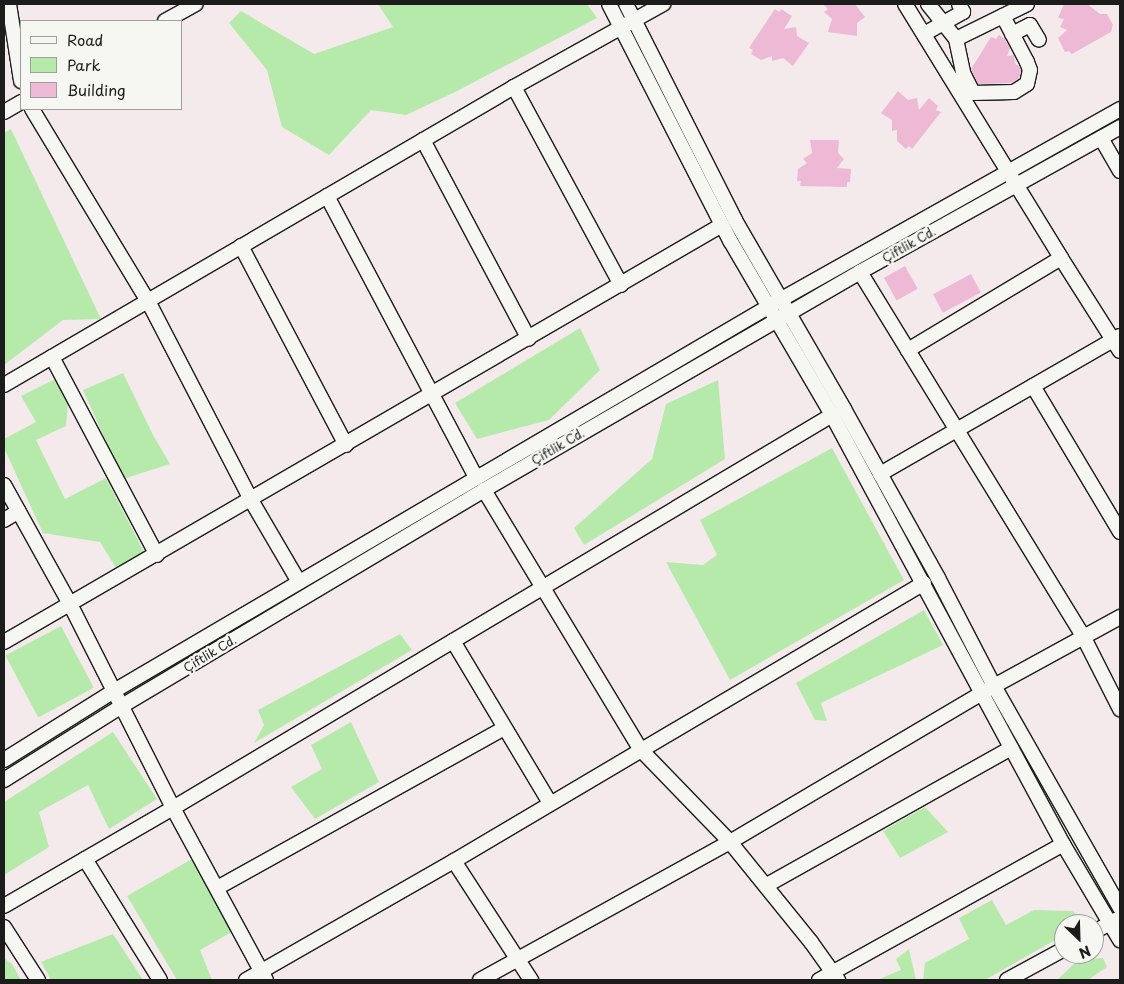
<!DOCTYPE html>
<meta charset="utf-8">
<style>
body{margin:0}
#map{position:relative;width:1124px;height:984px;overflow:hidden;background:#f4eaec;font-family:"Playpen Sans",sans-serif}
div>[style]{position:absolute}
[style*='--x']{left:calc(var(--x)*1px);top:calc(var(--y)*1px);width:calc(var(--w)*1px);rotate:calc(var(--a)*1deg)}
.green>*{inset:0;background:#b6eaab;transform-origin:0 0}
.building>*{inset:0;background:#eeb9d4;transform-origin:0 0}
.roads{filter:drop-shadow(1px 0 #1c1c1c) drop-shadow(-1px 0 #1c1c1c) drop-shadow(0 1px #1c1c1c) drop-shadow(0 -1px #1c1c1c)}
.minor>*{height:14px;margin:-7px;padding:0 7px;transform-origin:7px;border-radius:7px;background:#f6f6f2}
span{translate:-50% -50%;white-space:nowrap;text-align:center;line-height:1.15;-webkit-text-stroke:5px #f6f6f2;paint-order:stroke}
.street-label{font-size:12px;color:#1c1c1c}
.frame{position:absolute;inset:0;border:5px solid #1c1c1c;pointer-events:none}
.legend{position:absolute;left:20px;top:20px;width:162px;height:90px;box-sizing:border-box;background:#f6f6f2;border:1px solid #9f9f9c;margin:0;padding:6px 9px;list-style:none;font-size:15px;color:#1c1c1c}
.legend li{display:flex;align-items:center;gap:10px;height:25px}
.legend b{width:25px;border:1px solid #9f9f9c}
.north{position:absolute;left:1054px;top:914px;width:50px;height:50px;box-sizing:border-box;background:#f6f6f2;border:1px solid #9f9f9c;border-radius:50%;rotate:156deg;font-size:14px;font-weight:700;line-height:20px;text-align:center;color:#1c1c1c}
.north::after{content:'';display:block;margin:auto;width:18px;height:22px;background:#1c1c1c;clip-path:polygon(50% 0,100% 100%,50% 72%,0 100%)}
</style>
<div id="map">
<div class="green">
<div style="clip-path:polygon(378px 4px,587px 4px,597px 18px,457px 91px,406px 115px,371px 110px,329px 155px,282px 127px,267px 70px,229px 23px,241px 11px,314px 54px,393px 27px)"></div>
<div style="clip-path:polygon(11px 129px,101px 319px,63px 320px,4px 365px,4px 133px)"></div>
<div style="clip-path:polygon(580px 328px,600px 370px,549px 420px,477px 439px,455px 403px)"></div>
<div style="clip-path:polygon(123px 373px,153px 435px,170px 464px,123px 479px,83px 390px)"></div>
<div style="clip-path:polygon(55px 379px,68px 404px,66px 426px,36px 440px,65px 499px,106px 478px,145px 554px,118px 571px,100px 542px,43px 533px,4px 448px,4px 439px,36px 422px,21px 396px)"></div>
<div style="clip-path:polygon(718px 380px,725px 459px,584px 545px,574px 528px,652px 459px,666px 404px)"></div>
<div style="clip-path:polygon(832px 448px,904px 580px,730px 680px,666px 562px,703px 565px,717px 555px,700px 520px)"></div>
<div style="clip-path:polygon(924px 610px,943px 645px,821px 703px,827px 721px,815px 720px,796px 683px)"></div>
<div style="left:61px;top:626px;width:70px;height:63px;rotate:62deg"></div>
<div style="clip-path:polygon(400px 634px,412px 650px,254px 743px,264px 725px,258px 710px)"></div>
<div style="clip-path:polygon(351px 722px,379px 782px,315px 819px,291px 787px,322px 769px,311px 745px)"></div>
<div style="clip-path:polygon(113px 732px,157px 799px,109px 829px,88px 785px,39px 812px,49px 847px,4px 875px,4px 802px)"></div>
<div style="clip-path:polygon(925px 807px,948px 832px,900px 858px,883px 831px)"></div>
<div style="clip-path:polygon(192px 859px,232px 932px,200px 950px,212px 980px,177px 980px,127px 896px)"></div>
<div style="clip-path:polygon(992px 900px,1006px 925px,1034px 910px,1072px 911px,1088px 922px,1084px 924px,1064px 924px,1064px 935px,985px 980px,923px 980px,925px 963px,969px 939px,959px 918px)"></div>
<div style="clip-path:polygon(113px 934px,143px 980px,51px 980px,41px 962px)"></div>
<div style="clip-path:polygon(909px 949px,916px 980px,877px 980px,901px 970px,896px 959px)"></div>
<div style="clip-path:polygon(4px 958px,12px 964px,21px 980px,4px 980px)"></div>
<div style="clip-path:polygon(1103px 958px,1107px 967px,1088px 980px,1057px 980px,1078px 960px)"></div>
</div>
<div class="building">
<div style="clip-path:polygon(823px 4px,855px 4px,865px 17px,857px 23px,857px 36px,828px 32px,832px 19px,824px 12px,828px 9px)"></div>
<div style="clip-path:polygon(1064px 4px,1087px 4px,1100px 14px,1107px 14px,1113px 25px,1111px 32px,1072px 54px,1069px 51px,1065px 52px,1058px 38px,1067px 30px,1060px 27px,1064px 19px,1058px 18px)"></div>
<div style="clip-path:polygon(775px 9px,779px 12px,781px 9px,792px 16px,784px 29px,796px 27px,797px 36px,809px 43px,793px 66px,783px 58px,772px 61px,772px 56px,761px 60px,751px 54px,753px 50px,749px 48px)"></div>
<div style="clip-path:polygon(999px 35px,1005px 39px,1010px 48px,1007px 56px,1014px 55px,1015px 64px,1019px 66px,1021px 71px,1019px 79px,1011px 83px,978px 84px,971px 69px,991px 37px,996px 39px)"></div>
<div style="clip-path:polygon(898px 91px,908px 100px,917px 98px,919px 110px,929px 98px,938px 106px,936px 110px,941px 112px,912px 149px,909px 146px,906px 149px,897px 141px,897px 130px,892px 131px,892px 120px,881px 113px)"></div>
<div style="clip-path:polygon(810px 140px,839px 140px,838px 153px,844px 159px,837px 168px,851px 169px,850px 182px,847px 182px,847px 187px,800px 186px,801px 181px,797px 181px,798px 169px,807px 163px,803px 159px,812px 153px)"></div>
<div style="left:905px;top:266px;width:26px;height:24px;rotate:61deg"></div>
<div style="left:971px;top:274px;width:21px;height:43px;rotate:62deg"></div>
</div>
<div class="roads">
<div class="minor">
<div style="--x:9;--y:4;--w:78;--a:81.1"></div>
<div style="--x:609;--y:4;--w:267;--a:62.9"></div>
<div style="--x:731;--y:242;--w:200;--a:59.7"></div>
<div style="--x:832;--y:415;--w:487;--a:61.7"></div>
<div style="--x:1063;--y:844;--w:112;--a:59.3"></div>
<div style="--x:626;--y:4;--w:242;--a:63.2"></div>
<div style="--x:735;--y:220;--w:218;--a:60"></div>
<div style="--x:844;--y:409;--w:193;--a:60.9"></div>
<div style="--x:938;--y:578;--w:122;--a:62.6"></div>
<div style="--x:994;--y:686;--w:255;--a:60.4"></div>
<div style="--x:905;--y:4;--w:298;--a:58.4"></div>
<div style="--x:1061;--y:258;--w:179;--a:149"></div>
<div style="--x:928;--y:4;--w:45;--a:51.3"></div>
<div style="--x:956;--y:39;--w:35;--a:78"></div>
<div style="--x:963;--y:73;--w:22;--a:63"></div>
<div style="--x:973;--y:93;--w:41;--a:-1.4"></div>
<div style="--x:1014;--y:92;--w:15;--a:-32"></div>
<div style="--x:1027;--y:84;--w:14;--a:-78"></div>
<div style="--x:1030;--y:70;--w:9;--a:-111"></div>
<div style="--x:1027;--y:62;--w:52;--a:-117.6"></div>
<div style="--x:165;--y:21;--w:35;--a:-29"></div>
<div style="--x:924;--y:34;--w:45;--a:-29.4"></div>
<div style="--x:963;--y:12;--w:9;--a:-117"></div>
<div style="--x:1012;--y:34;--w:20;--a:-27"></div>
<div style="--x:1030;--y:25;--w:17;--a:59"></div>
<div style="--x:956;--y:39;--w:79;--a:-26.2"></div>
<div style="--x:514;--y:87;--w:225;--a:61.6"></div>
<div style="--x:32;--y:109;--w:224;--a:58.9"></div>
<div style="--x:148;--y:301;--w:224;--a:62.6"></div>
<div style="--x:251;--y:500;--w:95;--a:59.7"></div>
<div style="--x:4;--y:112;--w:20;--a:-30"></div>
<div style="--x:1101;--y:138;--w:38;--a:60"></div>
<div style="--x:423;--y:140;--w:225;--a:62"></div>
<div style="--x:327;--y:196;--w:318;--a:62.1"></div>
<div style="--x:241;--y:246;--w:225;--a:62.2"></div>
<div style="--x:1061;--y:258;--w:110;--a:57.6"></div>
<div style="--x:860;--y:272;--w:429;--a:58.5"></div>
<div style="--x:1084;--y:638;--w:80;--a:63.1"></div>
<div style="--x:52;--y:357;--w:224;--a:62.1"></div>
<div style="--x:4;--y:385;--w:591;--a:-30.3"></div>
<div style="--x:514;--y:87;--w:171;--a:-29.1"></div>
<div style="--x:1033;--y:386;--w:170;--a:59.2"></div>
<div style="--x:880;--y:474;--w:277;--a:-29.9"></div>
<div style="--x:4;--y:485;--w:136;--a:61"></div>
<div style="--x:70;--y:604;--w:229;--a:63.2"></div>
<div style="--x:173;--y:808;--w:195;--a:149.9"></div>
<div style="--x:484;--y:490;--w:302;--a:58.9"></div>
<div style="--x:640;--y:749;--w:129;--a:45.9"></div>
<div style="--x:730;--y:842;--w:129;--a:51"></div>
<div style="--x:811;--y:942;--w:47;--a:54.6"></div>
<div style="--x:4;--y:520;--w:17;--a:-31"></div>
<div style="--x:453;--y:641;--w:189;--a:59.1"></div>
<div style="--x:4;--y:642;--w:830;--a:-30.15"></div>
<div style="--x:4;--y:760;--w:130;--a:-32.1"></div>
<div style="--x:114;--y:691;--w:772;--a:-30.42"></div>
<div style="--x:780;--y:300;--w:390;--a:-29.3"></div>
<div style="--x:4;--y:780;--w:139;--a:-32.1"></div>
<div style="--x:122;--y:706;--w:422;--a:-30.8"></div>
<div style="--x:484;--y:490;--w:435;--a:-30.1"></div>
<div style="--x:860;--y:272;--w:298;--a:-29.1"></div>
<div style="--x:85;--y:859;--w:142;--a:58.2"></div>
<div style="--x:454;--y:861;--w:142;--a:57.1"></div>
<div style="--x:767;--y:885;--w:280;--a:-29.3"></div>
<div style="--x:217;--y:888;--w:329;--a:-29.1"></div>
<div style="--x:4;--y:927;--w:63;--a:57.3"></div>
<div style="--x:1094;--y:932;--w:26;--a:-29"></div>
<div style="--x:246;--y:980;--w:240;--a:-29.8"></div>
<div style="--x:454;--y:861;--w:546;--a:-30.6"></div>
<div style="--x:266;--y:980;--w:196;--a:-118.4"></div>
<div style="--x:173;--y:808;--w:767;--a:-30.81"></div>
<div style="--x:480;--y:980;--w:286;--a:-28.9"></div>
<div style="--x:730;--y:842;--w:307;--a:-30.6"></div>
<div style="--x:994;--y:686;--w:144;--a:-28.7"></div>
<div style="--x:819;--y:980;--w:279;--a:-29.1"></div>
<div style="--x:1007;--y:980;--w:65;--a:-28.5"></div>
</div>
</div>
<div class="street-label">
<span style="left:909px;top:245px;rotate:-29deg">Çiftlik Cd.</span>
<span style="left:558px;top:447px;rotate:-30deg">Çiftlik Cd.</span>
<span style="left:210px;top:654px;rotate:-31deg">Çiftlik Cd.</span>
</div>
<div class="frame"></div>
<ul class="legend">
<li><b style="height:6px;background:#f6f6f2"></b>Road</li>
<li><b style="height:14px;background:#b6eaab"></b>Park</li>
<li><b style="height:14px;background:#eeb9d4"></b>Building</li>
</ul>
<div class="north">N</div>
</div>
